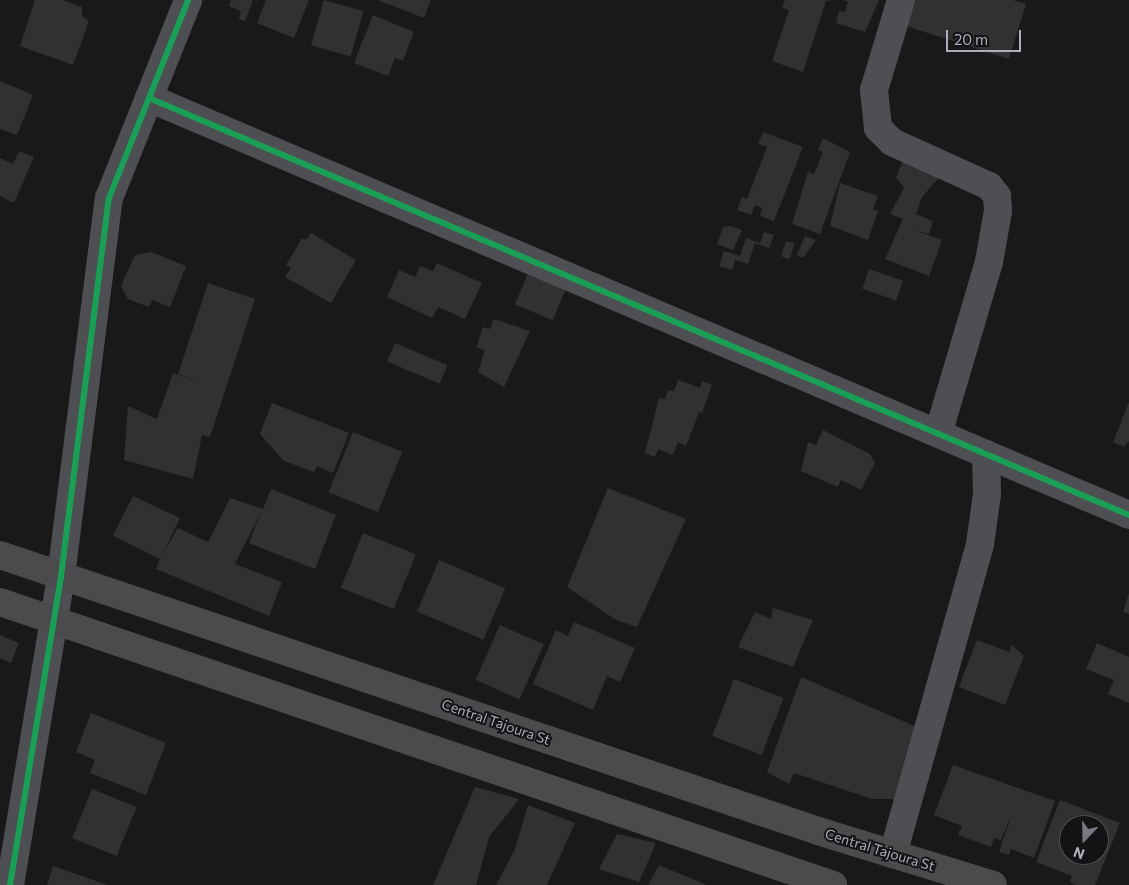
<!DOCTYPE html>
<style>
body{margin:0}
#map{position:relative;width:1129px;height:885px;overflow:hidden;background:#191919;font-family:Commissioner,sans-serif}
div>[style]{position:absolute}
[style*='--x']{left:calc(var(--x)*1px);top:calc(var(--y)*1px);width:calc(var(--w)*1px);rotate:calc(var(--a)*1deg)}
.building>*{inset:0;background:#313132;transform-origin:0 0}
.street>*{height:28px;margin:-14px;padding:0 14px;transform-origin:14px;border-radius:14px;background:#4e4f52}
.primary>*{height:28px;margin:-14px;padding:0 14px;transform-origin:14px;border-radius:14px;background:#4b4b4e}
.cycleway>*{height:6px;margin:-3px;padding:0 3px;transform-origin:3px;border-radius:3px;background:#1a9f57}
span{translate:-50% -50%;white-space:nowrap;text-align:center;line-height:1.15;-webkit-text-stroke:4px #131315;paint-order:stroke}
.street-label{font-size:14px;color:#acaeb9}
.north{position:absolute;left:1059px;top:815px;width:50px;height:50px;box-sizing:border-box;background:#131315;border:1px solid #505157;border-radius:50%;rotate:201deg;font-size:14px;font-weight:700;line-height:20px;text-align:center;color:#acaeb9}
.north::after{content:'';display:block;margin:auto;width:18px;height:22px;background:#797a81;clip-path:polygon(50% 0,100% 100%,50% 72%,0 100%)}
.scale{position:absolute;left:946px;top:30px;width:75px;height:22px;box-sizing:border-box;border:2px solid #acaeb9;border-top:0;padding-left:6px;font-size:15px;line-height:18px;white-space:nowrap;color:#acaeb9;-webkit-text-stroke:4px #131315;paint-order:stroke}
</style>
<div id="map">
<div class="building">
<div style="clip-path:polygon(35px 0,63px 0,82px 7px,82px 16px,89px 21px,73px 65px,20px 46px)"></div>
<div style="clip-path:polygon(231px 0,253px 0,245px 21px,239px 19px,241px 11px,229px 6px)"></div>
<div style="clip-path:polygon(266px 0,309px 0,294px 38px,257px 23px)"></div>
<div style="left:324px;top:0;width:41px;height:47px;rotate:16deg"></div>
<div style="clip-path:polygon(378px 0,431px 0,424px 18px)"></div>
<div style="clip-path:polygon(785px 0,833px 0,826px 1px,803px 72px,772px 61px,789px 10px,782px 8px)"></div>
<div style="clip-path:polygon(843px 0,879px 0,865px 32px,836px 23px,839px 11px,845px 12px,848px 2px)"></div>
<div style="clip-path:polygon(914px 0,1013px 0,1026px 4px,1009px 59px,906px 26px)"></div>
<div style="clip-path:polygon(373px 15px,414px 32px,403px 61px,395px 58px,388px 76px,354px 63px)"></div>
<div style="clip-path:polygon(0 81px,33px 95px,17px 135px,0 129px)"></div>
<div style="clip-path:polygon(763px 132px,803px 147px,774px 221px,760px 216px,762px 208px,755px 205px,751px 215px,737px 210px,742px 197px,747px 199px,767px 147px,758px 144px)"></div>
<div style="clip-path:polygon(823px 138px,850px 152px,820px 234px,792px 224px,808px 172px,814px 174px,823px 152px,818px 150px)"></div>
<div style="clip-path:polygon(19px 151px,34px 157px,14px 203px,0 196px,0 158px,13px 164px)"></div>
<div style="clip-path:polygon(904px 157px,942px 174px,922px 197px,916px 214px,933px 221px,929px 234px,914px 230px,942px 240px,929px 276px,885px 259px,903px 219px,890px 214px,904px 188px,896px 177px)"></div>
<div style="clip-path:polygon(840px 183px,878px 196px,873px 209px,878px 211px,868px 240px,830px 226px)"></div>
<div style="clip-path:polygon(731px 226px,742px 230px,733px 250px,717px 244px,723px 227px)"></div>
<div style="clip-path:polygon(764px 232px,774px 235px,769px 248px,755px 243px,748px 264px,735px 260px,732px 270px,719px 266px,724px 251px,740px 256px,746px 238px,760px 243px)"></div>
<div style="clip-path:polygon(311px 233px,356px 260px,331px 303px,285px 277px,291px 268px,286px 265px,302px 238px,306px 240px)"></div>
<div style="clip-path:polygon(805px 236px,816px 240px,803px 258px,797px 255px)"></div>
<div style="left:786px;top:241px;width:9px;height:16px;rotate:18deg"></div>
<div style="clip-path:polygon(151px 252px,186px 266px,170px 307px,152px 300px,149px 307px,128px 299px,121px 286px,135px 255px)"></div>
<div style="clip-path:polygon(437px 263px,482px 283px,465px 319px,438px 307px,432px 318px,387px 297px,399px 270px,415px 277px,420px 266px,433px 271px)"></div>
<div style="left:869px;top:269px;width:36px;height:21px;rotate:19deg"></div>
<div style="left:529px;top:271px;width:41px;height:36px;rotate:23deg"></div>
<div style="clip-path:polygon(208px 283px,255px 299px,210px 437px,202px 435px,193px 479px,124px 460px,128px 406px,157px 419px,173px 373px,205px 384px,178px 374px)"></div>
<div style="clip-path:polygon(494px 319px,530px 331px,504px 387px,478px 372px,485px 350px,476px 347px,483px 327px,490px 329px)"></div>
<div style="left:395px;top:343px;width:57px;height:20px;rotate:23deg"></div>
<div style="clip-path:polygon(678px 380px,700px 388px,702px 381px,712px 385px,702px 413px,699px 412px,686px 446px,678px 442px,673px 455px,658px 449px,655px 457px,645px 453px,659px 398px,665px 399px,668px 390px,674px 391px)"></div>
<div style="clip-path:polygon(1129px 402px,1129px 441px,1124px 447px,1113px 442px)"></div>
<div style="clip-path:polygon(272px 403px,349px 433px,333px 473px,317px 466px,314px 472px,284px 461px,260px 434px)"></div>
<div style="clip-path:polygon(823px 430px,870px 454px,875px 463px,861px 490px,841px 480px,838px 487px,801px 471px,808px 442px,816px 445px)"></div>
<div style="left:353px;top:432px;width:53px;height:65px;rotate:22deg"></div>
<div style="clip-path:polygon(608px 488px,686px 519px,637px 627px,616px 620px,567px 587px)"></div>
<div style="clip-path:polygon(271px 489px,336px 515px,315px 569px,249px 543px,261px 512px,235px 564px,282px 582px,269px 616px,156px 569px,160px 559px,113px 536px,133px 496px,180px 518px,162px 555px,178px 528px,208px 542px,230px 498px,263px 509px)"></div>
<div style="left:363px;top:533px;width:57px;height:59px;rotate:22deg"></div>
<div style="left:439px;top:560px;width:72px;height:56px;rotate:23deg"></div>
<div style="clip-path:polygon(1129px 593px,1129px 614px,1123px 612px)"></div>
<div style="clip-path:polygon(773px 608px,813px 620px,793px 667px,738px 647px,755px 612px,771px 619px)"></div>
<div style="clip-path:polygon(574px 622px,635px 648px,620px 682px,607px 676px,593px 710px,533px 684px,556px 630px,568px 636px)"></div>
<div style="left:500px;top:625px;width:48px;height:60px;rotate:24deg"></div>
<div style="clip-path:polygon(0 635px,19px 643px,11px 663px,0 658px)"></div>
<div style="clip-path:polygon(977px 640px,1009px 652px,1012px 645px,1024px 656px,1005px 705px,959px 687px)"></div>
<div style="clip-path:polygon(1097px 643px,1129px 657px,1129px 703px,1108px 694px,1114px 680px,1086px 669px)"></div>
<div style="clip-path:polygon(801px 677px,919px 728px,898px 799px,872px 799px,794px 773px,789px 784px,767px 772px)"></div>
<div style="left:734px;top:679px;width:53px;height:61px;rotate:21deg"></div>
<div style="clip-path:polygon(91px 713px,166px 743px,146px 795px,90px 773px,95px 760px,76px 752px)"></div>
<div style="clip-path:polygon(953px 765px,1055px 801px,1034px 858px,1011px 849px,1009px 855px,999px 852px,1012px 814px,1001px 840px,994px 838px,991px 847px,958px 835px,962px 826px,934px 815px)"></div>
<div style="clip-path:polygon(475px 787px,519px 799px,489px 837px,476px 885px,433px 885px)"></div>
<div style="left:92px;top:789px;width:48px;height:53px;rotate:22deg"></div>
<div style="clip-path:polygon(evenodd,1060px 800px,1120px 823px,1095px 885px,1076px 885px,1070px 882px,1072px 876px,1036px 862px,1060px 800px,1069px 825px,1099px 825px,1099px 855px,1069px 855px,1069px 825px)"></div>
<div style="clip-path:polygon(528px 805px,575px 823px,547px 885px,496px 885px,515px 849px)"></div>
<div style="clip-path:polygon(617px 834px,656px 843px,639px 882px,599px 869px)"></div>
<div style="clip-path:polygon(659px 865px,707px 885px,648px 885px)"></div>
<div style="clip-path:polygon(53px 866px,108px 885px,47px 885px)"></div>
</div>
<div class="street">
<div style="--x:901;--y:0;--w:94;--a:106.7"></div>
<div style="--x:874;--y:90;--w:38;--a:84"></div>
<div style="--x:878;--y:128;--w:20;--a:45"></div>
<div style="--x:892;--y:142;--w:107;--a:24.4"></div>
<div style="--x:989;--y:186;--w:13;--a:51"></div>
<div style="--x:997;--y:196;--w:15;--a:86"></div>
<div style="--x:998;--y:211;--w:52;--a:100"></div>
<div style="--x:989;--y:262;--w:176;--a:106.5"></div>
<div style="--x:149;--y:98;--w:1065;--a:23.05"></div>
<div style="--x:893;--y:854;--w:322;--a:-74.3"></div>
<div style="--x:980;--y:544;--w:50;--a:-82"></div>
<div style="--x:987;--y:494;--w:40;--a:-91.4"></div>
<div style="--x:10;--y:885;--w:313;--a:-80.6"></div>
<div style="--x:61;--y:576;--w:381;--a:-82.8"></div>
<div style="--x:109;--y:198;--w:213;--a:-68.2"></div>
</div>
<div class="primary">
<div style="--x:0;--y:555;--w:863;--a:18.64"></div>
<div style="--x:818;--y:831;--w:183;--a:17.1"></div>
<div style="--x:0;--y:602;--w:880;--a:18.76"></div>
</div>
<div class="cycleway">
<div style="--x:149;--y:98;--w:1065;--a:23.05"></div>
<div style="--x:10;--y:885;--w:313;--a:-80.6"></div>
<div style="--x:61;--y:576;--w:381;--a:-82.8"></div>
<div style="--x:109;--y:198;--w:213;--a:-68.2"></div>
</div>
<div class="street-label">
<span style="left:496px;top:722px;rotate:19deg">Central Tajoura St</span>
<span style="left:880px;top:850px;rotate:17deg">Central Tajoura St</span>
</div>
<div class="north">N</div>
<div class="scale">20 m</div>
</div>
